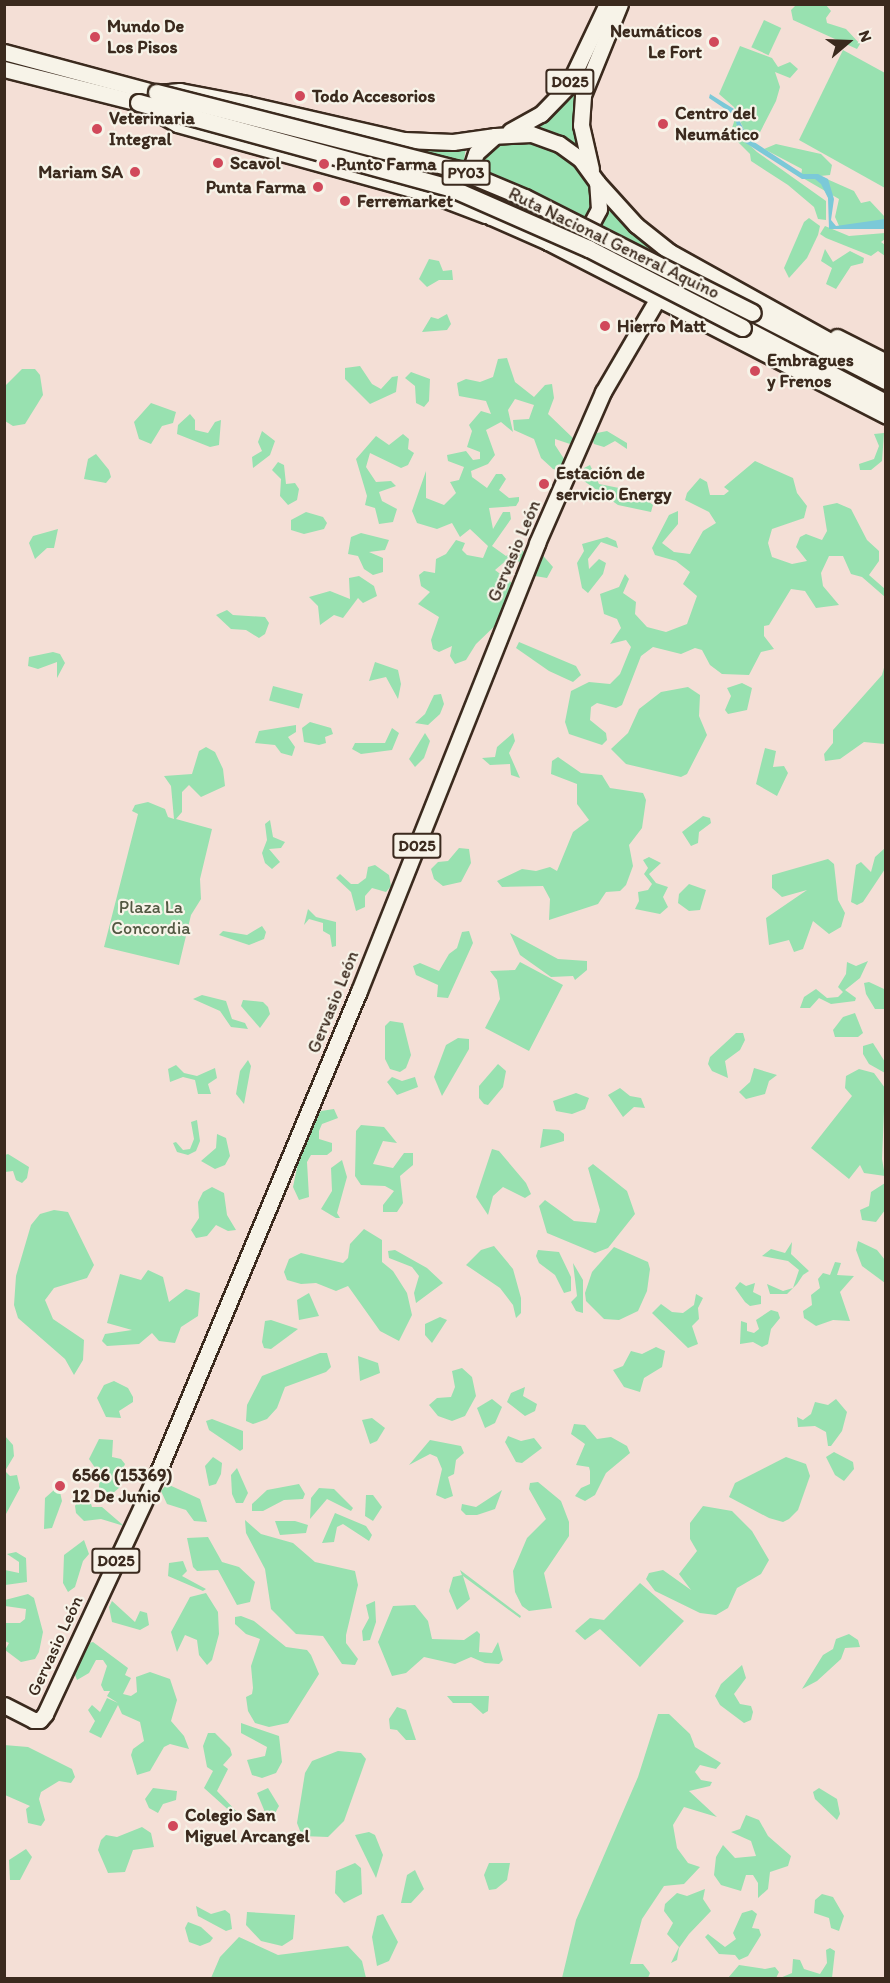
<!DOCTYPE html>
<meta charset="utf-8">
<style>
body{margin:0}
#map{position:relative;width:890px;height:1983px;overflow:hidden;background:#f4dfd6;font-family:Itim,sans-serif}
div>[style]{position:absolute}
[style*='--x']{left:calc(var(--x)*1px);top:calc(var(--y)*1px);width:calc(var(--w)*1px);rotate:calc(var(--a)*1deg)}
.green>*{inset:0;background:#98e1b0;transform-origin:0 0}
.water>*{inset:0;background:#7bc9d8}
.roads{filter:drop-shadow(2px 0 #3b2a1e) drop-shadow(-2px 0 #3b2a1e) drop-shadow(0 2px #3b2a1e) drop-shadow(0 -2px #3b2a1e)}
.primary>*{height:15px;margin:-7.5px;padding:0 7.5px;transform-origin:7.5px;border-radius:7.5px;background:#f7f3e8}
.trunk>*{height:15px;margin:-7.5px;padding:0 7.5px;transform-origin:7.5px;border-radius:7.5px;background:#f7f3e8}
.motorway>*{height:16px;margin:-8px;padding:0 8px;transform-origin:8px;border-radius:8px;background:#f7f3e8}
.bridges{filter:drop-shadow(2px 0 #3b2a1e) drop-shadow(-2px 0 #3b2a1e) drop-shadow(0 2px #3b2a1e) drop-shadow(0 -2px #3b2a1e)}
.motorway-bridge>*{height:16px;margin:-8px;padding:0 8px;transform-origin:8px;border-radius:8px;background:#f7f3e8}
.dots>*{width:16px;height:16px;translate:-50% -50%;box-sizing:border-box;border:3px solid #f7f3e8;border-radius:50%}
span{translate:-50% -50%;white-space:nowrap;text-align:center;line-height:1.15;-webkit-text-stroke:4.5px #f7f3e8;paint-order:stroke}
.shield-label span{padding:2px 4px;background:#f7f3e8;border:2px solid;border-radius:4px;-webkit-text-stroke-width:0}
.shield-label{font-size:16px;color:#3b2a1e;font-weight:700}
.poi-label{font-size:18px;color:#3b2a1e;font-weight:700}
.left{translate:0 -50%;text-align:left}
.right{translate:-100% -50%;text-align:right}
.street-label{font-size:18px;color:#3b2a1e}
.park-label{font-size:18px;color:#525842}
.frame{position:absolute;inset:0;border:6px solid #3b2a1e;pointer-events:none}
.north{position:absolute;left:818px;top:12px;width:60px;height:60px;-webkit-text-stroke:4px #f7f3e8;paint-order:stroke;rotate:71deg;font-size:16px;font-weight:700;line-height:24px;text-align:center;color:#3b2a1e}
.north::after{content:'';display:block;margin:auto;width:21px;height:27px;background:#3b2a1e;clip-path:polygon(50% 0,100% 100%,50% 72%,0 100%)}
</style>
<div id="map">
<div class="green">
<div style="clip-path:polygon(796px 5px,826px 5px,831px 11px,826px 18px,827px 23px,846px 29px,860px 44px,857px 49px,793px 20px,791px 10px)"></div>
<div style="left:764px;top:20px;width:19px;height:30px;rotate:25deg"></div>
<div style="clip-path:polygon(740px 46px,772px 58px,778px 67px,790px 62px,798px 69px,790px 78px,775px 72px,780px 87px,776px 101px,755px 142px,745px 132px,734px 107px,719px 94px)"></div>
<div style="clip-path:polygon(594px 50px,585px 73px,581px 151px,551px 132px,531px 127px,576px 86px)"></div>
<div style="clip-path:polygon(843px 50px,885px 73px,885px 188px,799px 140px)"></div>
<div style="clip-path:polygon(735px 119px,744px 140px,757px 152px,826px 201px,826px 220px,818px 219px,814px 207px,788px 185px,751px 161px,750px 154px,730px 134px)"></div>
<div style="clip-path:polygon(250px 122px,398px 147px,466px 147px,460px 186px,272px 133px)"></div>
<div style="clip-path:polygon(522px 139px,551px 147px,574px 161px,591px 185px,590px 215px,570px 234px,483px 203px,474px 166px,495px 143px)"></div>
<div style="clip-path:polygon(776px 144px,821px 154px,832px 165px,830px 175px,820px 176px,854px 191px,861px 203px,870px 201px,885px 217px,885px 225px,840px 228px,835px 217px,839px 199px,801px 177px,802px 169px,764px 149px)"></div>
<div style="clip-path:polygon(608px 203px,680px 264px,664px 294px,585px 241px,602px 220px)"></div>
<div style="clip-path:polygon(809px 218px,820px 226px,818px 235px,807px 258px,789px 278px,784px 268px,804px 222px)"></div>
<div style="clip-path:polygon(825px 226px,849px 236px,885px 233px,885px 239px,881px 242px,885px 245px,885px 256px,878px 251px,871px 256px,826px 238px,820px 234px)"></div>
<div style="clip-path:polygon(825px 249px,833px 262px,850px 251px,864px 258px,863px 263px,851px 266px,836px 289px,826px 284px,832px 268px,821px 261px)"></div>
<div style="clip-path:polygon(429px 259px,439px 261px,443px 271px,452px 270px,453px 280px,439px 280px,427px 287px,419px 279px)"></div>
<div style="left:676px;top:279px;width:235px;height:8px;rotate:27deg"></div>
<div style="clip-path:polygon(447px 314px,451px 324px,447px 330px,422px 332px,431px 317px,438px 319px)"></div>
<div style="clip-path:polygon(507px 358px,515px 382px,534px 397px,545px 385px,552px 384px,554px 398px,548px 414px,575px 440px,570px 444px,555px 439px,555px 445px,568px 465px,560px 471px,553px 469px,541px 458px,534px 439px,514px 430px,513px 420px,529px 419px,534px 405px,515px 399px,508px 410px,513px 432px,501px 422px,486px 430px,495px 455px,488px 464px,471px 471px,472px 477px,487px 488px,496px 474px,502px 474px,506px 479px,499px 490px,509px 498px,519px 497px,519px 501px,516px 506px,489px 508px,493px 529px,503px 512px,510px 512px,511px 519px,492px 546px,506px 556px,519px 547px,524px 552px,538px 550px,553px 567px,547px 578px,535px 576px,521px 562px,508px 559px,495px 570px,512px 583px,500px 621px,476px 644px,466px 660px,455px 664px,450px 656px,452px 646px,439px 652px,433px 649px,431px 640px,439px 617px,418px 604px,430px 592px,421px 586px,419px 575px,424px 571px,435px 573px,436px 559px,446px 554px,456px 540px,465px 543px,462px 550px,467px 555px,483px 558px,488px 546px,470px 529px,460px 537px,452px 523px,437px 529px,417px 523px,412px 511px,426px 471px,426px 498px,444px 505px,456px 493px,450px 482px,459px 480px,464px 467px,448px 461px,447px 455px,466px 451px,473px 460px,480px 459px,480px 452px,467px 447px,472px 431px,469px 425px,481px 411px,491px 414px,486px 401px,459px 396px,457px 383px,466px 379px,480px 382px,493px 377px,498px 359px)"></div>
<div style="clip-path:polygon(360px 366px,372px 384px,381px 389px,392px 377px,398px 376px,396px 392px,370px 404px,345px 379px,345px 368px)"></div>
<div style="clip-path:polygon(22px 369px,35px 369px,40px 375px,43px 395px,25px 424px,13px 426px,5px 421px,5px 386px)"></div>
<div style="clip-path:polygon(411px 372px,430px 379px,429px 401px,424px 407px,416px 403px,415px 386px,405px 378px)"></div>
<div style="clip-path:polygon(151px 403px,176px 412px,173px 423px,162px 426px,151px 444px,139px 439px,134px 422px)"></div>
<div style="clip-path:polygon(190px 414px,195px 420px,195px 430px,208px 433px,215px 422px,221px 420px,219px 445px,210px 447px,177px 434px,178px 425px)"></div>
<div style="clip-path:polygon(262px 431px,275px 441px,270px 455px,253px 468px,252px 457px,262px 451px,258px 442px)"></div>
<div style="clip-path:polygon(607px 431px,627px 443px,627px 449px,615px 441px,604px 447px,594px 444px,592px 438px,597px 433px)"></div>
<div style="clip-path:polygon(884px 433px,882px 461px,871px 470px,860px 470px,859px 464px,874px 459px,879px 446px,874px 434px)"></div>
<div style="clip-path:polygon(403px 434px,409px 439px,408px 449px,414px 453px,408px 465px,401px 468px,370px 453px,366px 467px,376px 482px,391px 481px,396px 486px,379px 492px,382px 501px,397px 509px,393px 522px,379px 524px,375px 508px,365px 505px,367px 496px,356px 459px,376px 436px,389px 445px)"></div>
<div style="clip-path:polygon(96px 454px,109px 470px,111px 477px,106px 483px,84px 479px,88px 459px)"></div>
<div style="clip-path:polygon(755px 461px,793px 478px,797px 493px,807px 506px,804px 518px,772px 529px,768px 543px,772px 557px,792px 564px,807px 561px,796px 547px,800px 537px,806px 534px,822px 540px,827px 531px,823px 506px,837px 503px,851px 509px,867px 540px,879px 551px,879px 561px,869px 575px,885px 589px,885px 597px,862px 577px,851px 574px,843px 556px,829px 556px,821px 573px,823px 586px,839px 605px,816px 608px,805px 591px,791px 589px,769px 625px,764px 626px,764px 636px,774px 649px,761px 652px,749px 675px,722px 674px,710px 665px,702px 650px,695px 648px,681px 654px,653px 647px,641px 656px,622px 705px,616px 708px,597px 703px,591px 707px,590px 720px,606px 733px,607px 740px,602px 745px,569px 734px,565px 722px,571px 691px,589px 682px,610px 684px,620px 674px,631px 647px,626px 640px,610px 644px,621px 628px,617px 619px,604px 614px,600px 594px,619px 587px,625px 574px,629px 579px,623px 593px,636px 602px,635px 614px,647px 627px,666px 632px,687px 624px,697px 596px,683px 584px,690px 572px,676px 561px,655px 555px,652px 548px,669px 515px,678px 511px,678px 524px,662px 543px,674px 552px,690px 554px,703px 531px,716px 523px,709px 512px,685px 500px,687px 493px,700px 478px,707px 482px,710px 495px,724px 495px,729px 491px,724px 487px)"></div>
<div style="clip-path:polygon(278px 462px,284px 465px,286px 484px,295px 483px,299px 489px,297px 500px,288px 505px,280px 496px,281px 479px,272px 470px)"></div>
<div style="clip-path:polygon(590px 465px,599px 484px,619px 488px,619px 502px,648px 501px,653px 505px,651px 512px,618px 505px,584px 481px,584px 468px)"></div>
<div style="clip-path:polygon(306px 512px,323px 517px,327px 523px,324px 529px,304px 534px,291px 530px,291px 520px)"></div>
<div style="clip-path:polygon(58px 529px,54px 548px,47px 548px,35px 559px,29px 543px,33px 536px)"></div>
<div style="clip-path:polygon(361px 533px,389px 540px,385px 550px,369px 552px,383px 558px,383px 572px,373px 575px,364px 569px,358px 556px,348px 554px,351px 537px)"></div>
<div style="clip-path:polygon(607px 537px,616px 541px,618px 548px,601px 542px,588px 559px,589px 569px,599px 559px,606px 563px,603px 574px,588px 593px,582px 588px,577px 563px,584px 551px,582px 544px)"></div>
<div style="clip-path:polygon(359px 576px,374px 586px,377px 596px,363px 603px,358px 598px,343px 618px,334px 615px,320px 625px,318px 606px,309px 597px,330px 591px,350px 599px,349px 578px)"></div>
<div style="clip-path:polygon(227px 610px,233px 615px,265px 617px,269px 623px,265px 634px,259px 638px,246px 630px,231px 629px,216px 615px)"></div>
<div style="clip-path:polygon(519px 642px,576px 666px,581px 675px,573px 682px,549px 671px,516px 648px)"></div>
<div style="clip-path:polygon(53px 652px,60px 654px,65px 663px,57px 678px,57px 662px,38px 669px,28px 666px,29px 657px)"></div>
<div style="clip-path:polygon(375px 662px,398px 670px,401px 684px,398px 699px,386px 677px,369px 681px)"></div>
<div style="clip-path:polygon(885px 664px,885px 744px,864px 742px,840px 759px,825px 761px,824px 754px,833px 743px,833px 730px,882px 675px)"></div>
<div style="clip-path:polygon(742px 683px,752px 688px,747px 710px,728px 714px,725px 710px,731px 696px,727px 688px)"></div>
<div style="left:273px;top:686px;width:31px;height:15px;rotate:15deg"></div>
<div style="clip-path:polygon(688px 687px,700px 695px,699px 716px,707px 735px,687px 774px,681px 777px,626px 764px,611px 749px,628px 733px,639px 709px,661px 692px)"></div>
<div style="clip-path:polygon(441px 694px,444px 704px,440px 714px,428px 725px,415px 723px,425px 714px,434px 695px)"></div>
<div style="clip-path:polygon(310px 722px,331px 728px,333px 734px,325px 737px,326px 743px,319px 745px,304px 742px,302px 728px)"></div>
<div style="clip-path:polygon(296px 725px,296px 732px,288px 737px,295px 747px,292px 756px,281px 753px,275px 745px,255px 743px,259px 731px)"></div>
<div style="clip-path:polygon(392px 728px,399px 733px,392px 750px,361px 754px,352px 749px,355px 743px,385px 743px)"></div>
<div style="clip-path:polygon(425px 733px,430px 741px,424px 758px,415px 767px,409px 759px)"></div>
<div style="clip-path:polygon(513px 733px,515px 741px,509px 753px,520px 778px,511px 775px,510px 764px,490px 765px,482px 758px,495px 757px,497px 747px)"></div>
<div style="clip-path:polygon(206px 747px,215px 752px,223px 769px,225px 786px,201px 797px,189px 785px,182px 792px,182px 812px,176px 819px,212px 829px,200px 879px,201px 899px,191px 915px,179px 965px,104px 947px,138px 814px,132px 811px,135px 805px,148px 802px,165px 809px,168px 817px,174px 819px,171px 786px,164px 776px,192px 774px,199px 751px)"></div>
<div style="clip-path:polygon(765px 748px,776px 751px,773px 767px,784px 766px,788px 773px,777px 796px,756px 784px)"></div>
<div style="clip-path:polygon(558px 757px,581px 773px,602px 775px,610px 788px,643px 793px,646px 800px,642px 828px,629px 845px,633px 866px,626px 885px,620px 891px,606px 892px,598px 904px,549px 920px,550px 899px,543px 886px,502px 887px,497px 881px,522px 869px,536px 871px,550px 867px,557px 871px,573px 832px,589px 820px,577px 804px,577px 784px,551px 774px,552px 761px)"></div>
<div style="clip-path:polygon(703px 816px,710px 818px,711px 823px,699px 832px,698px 843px,691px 846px,682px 832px)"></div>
<div style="clip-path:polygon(270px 820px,273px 837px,285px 842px,281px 848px,269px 849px,280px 862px,272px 869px,265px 863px,262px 853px,267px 840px,265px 824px)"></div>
<div style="clip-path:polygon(459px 848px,469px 849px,471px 863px,461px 882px,443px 886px,434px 879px,431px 869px,438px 862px,448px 861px)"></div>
<div style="clip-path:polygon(885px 848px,885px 869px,863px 902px,857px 905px,851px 902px,856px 865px,861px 862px,871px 872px,875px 857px)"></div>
<div style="clip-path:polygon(649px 857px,661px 863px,649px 874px,656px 883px,668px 887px,663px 897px,668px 907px,660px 914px,635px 909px,639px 901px,638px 892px,648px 890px,652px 884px,644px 874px,648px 868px,643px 860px)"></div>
<div style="clip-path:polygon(828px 859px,834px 864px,838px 900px,845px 913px,841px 927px,829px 934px,813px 921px,803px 949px,794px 952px,789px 940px,769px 945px,766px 918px,807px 890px,782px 897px,772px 888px,772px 875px)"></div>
<div style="clip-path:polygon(375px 865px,389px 875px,391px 886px,386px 892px,372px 888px,365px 896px,365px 907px,356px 911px,351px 892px,336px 878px,340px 874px,351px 884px,358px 884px,366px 878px,368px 867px)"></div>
<div style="clip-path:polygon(689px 884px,706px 890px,700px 910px,689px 911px,678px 903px,679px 894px)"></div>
<div style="clip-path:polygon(308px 909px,316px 917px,336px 922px,336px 946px,332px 947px,330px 935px,323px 931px,323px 923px,309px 919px,304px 925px)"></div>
<div style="clip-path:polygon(262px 926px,266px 932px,264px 939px,249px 945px,219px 935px,223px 931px,247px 935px)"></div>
<div style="clip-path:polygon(469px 931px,473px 943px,448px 998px,437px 997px,438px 985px,416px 975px,413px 966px,420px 963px,439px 971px,449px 954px,457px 948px,462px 932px)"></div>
<div style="clip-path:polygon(510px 933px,558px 959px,587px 961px,587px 970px,575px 980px,573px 976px,551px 977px,520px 955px)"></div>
<div style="clip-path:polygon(868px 961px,860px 978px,845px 990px,856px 998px,855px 1001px,831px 1004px,819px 998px,810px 1008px,800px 1008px,804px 997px,816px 989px,827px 998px,838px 997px,843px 992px,838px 987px,846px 974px,847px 962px,856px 966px)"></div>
<div style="clip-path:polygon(520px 962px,563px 985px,529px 1051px,485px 1028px,500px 999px,497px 980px,490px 971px,515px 970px)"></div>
<div style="clip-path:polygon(869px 982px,884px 989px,884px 1009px,875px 1009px,866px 994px,864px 983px)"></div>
<div style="clip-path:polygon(202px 995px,226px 1001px,232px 1019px,245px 1023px,248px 1029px,231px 1027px,220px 1011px,193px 999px)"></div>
<div style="clip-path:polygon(243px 1000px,263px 1002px,268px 1007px,270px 1014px,260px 1028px,241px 1006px)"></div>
<div style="clip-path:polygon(855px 1013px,863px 1033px,858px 1037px,835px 1037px,833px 1030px,843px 1017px)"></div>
<div style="clip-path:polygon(390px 1021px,403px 1023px,411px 1055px,406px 1068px,400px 1072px,390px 1069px,385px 1059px,385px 1026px)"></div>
<div style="clip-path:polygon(736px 1033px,743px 1033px,745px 1040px,740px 1050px,725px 1061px,728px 1078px,712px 1071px,708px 1064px,710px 1057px)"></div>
<div style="clip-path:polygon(458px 1038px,469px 1039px,469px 1049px,442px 1096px,434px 1077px,446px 1045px)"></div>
<div style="clip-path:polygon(873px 1043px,885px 1062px,885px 1073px,869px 1064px,863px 1054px,863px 1046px)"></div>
<div style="clip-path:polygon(248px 1060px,251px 1066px,244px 1104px,236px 1094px,240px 1071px)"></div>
<div style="clip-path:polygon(498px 1064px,506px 1071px,503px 1087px,488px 1105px,484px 1104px,479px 1098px,479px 1086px)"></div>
<div style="clip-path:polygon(176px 1065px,184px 1073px,197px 1076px,215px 1068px,217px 1078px,208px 1084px,211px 1094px,198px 1094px,195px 1080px,183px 1077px,170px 1082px,168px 1069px)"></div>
<div style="clip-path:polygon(754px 1068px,777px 1075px,769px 1081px,765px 1094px,746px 1099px,739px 1092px,750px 1082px)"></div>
<div style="clip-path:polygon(859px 1069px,874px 1073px,885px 1088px,882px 1159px,885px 1176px,864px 1173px,860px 1165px,849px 1179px,811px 1148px,852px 1096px,845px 1088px,846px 1076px)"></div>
<div style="clip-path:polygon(392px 1077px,402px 1081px,415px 1077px,418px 1087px,397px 1095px,387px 1082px)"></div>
<div style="clip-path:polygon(620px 1088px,630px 1096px,641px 1098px,645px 1108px,634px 1107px,623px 1117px,608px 1095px)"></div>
<div style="clip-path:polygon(576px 1093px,589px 1098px,585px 1109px,572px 1114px,556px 1111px,553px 1101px)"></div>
<div style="clip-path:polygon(334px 1109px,338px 1118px,322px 1124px,319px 1131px,319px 1139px,332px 1143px,332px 1151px,327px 1155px,311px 1155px,307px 1162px,309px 1197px,299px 1200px,293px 1187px,304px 1134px,321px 1111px)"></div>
<div style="clip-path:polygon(197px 1120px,200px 1141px,196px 1151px,188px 1155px,177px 1152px,173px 1143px,176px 1142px,183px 1150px,190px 1149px,194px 1139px,191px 1122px)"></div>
<div style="clip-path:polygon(361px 1125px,384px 1127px,397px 1143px,383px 1141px,373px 1164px,393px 1168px,404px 1153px,413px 1153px,413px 1165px,400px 1176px,403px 1203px,397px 1212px,383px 1212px,383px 1205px,394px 1191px,385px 1186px,361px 1185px,355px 1176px,356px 1131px)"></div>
<div style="clip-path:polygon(543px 1129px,559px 1130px,564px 1134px,564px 1141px,540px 1148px)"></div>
<div style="clip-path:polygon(217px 1134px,226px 1138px,230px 1156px,225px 1165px,215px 1169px,201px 1161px,216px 1148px)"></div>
<div style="clip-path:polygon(492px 1149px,499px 1151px,526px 1183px,531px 1194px,525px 1198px,503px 1187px,493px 1196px,488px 1215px,476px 1197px)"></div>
<div style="clip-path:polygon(8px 1154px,29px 1167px,27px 1178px,22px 1183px,16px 1180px,13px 1171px,5px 1172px,5px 1155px)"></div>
<div style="clip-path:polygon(342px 1160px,347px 1177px,337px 1213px,340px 1218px,336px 1218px,321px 1209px,332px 1191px,331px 1168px)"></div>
<div style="clip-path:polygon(593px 1164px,627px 1191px,635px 1214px,608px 1248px,595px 1253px,547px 1233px,539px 1206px,545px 1200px,574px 1221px,596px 1223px,600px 1210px,588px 1168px)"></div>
<div style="clip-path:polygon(885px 1183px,885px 1210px,876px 1222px,862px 1220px,860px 1210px,869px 1206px,871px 1192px)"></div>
<div style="clip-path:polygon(212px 1187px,224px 1193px,227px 1215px,236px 1230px,228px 1231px,216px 1225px,207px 1236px,196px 1238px,191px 1230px,199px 1218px,198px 1202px,203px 1192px)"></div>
<div style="clip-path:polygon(54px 1210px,68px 1212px,94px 1265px,87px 1278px,54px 1288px,45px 1300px,53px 1319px,84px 1340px,83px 1360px,74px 1375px,65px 1359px,18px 1318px,14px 1305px,16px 1276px,31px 1225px,40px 1214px)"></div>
<div style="clip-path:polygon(364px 1229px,382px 1240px,382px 1262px,393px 1271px,407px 1293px,412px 1315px,399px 1341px,380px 1331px,348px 1286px,336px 1291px,316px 1283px,301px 1284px,287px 1280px,284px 1272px,289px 1259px,301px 1253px,343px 1263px,348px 1258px,350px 1244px)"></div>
<div style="clip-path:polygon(858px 1241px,877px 1250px,885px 1260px,885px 1283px,862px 1266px,856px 1250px)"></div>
<div style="clip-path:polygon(792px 1242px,791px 1254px,809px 1271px,803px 1275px,797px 1284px,787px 1294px,770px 1294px,767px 1284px,783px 1291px,793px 1288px,799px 1270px,788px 1261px,762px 1256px,771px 1249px,785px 1253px)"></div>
<div style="clip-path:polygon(494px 1246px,513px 1269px,521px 1298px,521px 1313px,516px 1318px,513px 1305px,500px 1288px,466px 1265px,481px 1250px)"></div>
<div style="clip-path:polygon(614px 1247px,648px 1262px,650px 1269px,647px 1291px,638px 1311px,619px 1320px,604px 1319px,586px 1301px,585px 1293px,592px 1272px)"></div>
<div style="clip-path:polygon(395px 1250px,427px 1268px,443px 1283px,416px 1303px,414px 1293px,419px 1276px,412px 1267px,389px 1258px,388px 1251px)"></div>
<div style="clip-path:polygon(538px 1250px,559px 1252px,571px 1277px,571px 1291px,564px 1293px,555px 1275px,539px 1263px,536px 1256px)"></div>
<div style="clip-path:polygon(835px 1262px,841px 1263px,837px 1275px,854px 1276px,840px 1292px,850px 1321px,833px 1320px,816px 1326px,804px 1318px,803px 1311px,812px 1305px,811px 1295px,820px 1288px,818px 1279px,823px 1273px,830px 1275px)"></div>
<div style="clip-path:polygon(573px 1263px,583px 1280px,583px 1313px,576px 1311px,571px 1302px,577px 1296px)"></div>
<div style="clip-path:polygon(148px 1270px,163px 1277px,169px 1302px,186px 1289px,200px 1293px,198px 1316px,181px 1327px,175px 1343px,159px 1341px,152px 1333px,139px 1344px,107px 1346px,102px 1341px,105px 1334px,132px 1330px,107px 1323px,120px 1274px,141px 1280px)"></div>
<div style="clip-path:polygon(740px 1282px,746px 1286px,755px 1283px,753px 1292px,761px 1296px,761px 1304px,750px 1306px,745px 1302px,735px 1288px)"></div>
<div style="clip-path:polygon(309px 1293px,319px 1316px,299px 1320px,297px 1300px)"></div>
<div style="clip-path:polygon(696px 1294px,703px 1298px,698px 1308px,699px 1319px,692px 1326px,698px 1344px,688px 1348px,652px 1313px,661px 1304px,672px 1312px,683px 1313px,694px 1305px)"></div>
<div style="clip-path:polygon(771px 1310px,778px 1312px,780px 1318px,771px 1329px,768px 1344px,762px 1347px,753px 1342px,740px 1344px,741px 1321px,747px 1323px,747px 1331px,754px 1333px,759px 1329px,756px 1320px)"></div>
<div style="clip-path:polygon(440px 1317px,447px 1320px,432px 1343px,425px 1335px,425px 1324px)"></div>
<div style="clip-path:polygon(271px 1320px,298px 1329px,271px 1349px,264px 1348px,262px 1342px,265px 1321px)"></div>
<div style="clip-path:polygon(656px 1347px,665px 1351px,662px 1367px,644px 1378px,640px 1392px,624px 1387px,613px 1370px,623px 1366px,631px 1351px,642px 1354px)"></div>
<div style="clip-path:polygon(320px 1353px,327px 1353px,331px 1367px,326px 1372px,285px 1387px,277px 1408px,267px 1419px,253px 1424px,246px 1421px,247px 1405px,262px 1376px)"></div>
<div style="clip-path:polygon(358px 1356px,378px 1363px,380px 1373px,360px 1381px)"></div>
<div style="clip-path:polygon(462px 1368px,472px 1377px,476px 1396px,465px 1416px,452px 1421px,438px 1416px,429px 1405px,437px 1398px,451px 1397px,455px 1387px,452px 1371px)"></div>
<div style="clip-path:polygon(114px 1381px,128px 1388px,133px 1397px,133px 1402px,119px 1411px,121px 1418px,106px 1417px,97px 1398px,104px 1385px)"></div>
<div style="clip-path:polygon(525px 1387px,523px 1396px,537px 1404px,535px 1411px,525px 1416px,507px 1402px,511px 1393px)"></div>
<div style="clip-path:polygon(492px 1399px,502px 1407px,495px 1423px,485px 1428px,477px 1408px)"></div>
<div style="clip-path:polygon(836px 1399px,847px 1412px,842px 1431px,831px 1446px,828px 1446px,826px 1432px,815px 1426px,798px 1427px,797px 1417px,803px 1420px,811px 1414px,815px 1402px,828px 1405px)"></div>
<div style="clip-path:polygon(372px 1418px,385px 1428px,377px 1441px,370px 1444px,362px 1420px)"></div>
<div style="clip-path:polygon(212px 1419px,243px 1431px,243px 1449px,240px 1451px,209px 1430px,206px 1421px)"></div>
<div style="clip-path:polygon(574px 1424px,585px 1425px,597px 1439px,611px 1437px,627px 1446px,630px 1453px,606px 1473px,595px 1495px,585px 1501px,575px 1496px,581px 1488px,590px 1484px,590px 1471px,589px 1467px,576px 1465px,585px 1444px,571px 1434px)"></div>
<div style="clip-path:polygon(5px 1436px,13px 1445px,14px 1456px,5px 1471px,10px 1476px,17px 1475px,20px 1488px,6px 1514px)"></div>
<div style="clip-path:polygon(508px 1436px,521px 1441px,534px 1438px,542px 1448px,522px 1463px,516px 1462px,505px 1442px)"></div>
<div style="clip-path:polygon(99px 1439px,113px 1440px,112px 1457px,121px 1459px,125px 1464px,118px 1480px,120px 1487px,104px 1501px,98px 1499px,100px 1475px,89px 1459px)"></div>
<div style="clip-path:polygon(430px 1440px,461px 1446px,464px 1453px,456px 1460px,454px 1474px,448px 1477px,453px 1496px,445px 1499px,436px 1495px,442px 1469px,437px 1457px,430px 1454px,409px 1465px)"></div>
<div style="clip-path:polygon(834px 1452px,853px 1462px,854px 1469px,844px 1481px,835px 1475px,826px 1457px)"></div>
<div style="clip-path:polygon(213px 1457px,222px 1463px,221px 1474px,216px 1484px,209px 1486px,205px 1466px)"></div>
<div style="clip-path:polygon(786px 1457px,806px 1464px,810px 1476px,798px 1510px,789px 1519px,783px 1522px,769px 1518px,729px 1497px,735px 1483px)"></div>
<div style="clip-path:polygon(237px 1468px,248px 1493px,243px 1503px,236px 1503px,232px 1494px,231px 1475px)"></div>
<div style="clip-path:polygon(538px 1482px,561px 1501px,569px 1522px,569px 1536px,544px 1573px,552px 1608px,529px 1611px,522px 1606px,515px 1592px,513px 1571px,527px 1538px,546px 1519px,529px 1489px,530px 1483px)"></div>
<div style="clip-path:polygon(167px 1484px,200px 1499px,207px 1522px,194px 1521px,186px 1510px,167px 1504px,161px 1491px)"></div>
<div style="clip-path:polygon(299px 1484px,305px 1494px,303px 1499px,284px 1500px,263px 1511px,252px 1511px,252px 1504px,267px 1490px)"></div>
<div style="clip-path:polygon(319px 1488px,334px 1489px,353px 1508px,351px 1511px,327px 1499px,310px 1519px,311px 1498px)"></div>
<div style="clip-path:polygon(54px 1490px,60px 1492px,62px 1501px,52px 1528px,44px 1529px,45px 1498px)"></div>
<div style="clip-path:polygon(502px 1490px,495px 1509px,477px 1515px,466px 1515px,461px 1510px,462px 1504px,476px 1507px)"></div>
<div style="clip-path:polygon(366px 1495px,373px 1495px,382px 1507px,373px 1521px,365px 1516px)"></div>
<div style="clip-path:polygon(89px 1497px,92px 1507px,102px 1507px,124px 1526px,101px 1519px,84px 1521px,76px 1513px,75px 1506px,78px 1500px)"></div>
<div style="clip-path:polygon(703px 1506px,732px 1511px,752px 1531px,769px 1560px,761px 1574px,737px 1588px,728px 1608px,716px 1615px,700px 1613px,655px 1591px,646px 1579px,649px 1573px,663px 1570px,691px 1590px,679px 1574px,697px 1551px,690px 1539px,690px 1523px)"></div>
<div style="clip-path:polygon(335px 1513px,366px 1526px,372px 1535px,369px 1541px,343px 1524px,337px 1527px,334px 1542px,322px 1543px)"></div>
<div style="clip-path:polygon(245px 1520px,261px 1534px,293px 1543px,315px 1562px,355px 1571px,358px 1585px,346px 1635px,346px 1643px,358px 1659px,355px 1665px,342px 1664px,323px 1636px,296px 1634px,271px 1609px,265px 1569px,246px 1533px)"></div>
<div style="clip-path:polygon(275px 1521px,295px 1521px,308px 1525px,306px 1533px,280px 1535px)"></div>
<div style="clip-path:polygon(208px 1537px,222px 1562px,239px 1567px,255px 1582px,250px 1602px,237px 1605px,218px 1570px,197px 1571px,193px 1567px,187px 1538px)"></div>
<div style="clip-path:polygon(84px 1540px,89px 1554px,83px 1561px,75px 1587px,68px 1592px,63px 1583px,64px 1555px)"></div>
<div style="clip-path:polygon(16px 1552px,26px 1558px,27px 1582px,5px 1585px,5px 1570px,19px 1573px,19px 1562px,7px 1554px)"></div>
<div style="clip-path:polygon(183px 1561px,187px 1571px,182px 1576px,206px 1589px,203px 1591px,168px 1576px,169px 1563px)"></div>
<div style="clip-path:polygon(460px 1570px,521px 1616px,520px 1618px,463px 1576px,470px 1599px,457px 1610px,449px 1591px,453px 1577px,462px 1575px)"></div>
<div style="clip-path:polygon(640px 1583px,684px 1621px,640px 1667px,600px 1629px,585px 1640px,575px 1631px,590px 1618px,604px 1620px)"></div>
<div style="clip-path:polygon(206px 1593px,218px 1612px,219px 1634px,212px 1660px,207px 1665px,199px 1655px,197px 1640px,185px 1635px,177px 1652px,171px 1632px,190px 1597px)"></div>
<div style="clip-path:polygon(28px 1594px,34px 1598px,43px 1632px,39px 1652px,35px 1659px,21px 1662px,5px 1650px,9px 1643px,5px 1641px,5px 1623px,20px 1623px,25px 1619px,26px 1609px,5px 1606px,5px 1600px)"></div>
<div style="clip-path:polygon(112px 1601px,135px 1622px,140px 1611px,147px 1613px,149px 1625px,140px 1630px,112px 1622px,109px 1607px)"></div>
<div style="clip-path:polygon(375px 1601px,376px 1622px,370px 1640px,363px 1641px,362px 1631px,369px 1618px,366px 1605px)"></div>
<div style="clip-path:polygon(415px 1605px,428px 1621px,432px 1639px,464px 1640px,477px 1631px,480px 1634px,479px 1652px,492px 1653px,498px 1642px,503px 1660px,499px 1664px,485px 1663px,471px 1657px,455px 1664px,424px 1657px,406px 1673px,392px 1676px,378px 1642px,393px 1606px)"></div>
<div style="clip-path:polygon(241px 1616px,254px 1621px,286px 1647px,307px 1650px,311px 1655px,319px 1674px,288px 1723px,269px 1727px,255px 1723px,248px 1711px,246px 1697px,252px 1694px,253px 1688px,251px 1666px,260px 1639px,246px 1634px,235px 1624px,235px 1617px)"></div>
<div style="clip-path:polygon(849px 1634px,858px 1640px,860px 1647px,845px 1648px,841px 1659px,817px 1681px,802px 1689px,823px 1655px,833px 1649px,836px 1639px)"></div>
<div style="clip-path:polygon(93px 1642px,128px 1668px,125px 1675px,131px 1678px,123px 1694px,131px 1696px,137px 1692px,136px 1677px,150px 1672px,170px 1679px,177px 1700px,171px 1721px,184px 1736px,189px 1749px,170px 1744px,164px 1747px,150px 1771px,137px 1775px,131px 1755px,133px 1749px,144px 1741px,140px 1722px,122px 1714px,118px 1705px,101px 1738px,89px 1732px,95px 1721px,88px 1710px,92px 1705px,100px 1712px,107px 1698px,118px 1703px,107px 1696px,110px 1691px,104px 1691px,101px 1685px,107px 1666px,103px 1660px,96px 1660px,89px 1673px,77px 1680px,72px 1667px,86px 1644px)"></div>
<div style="clip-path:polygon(742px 1665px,746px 1678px,734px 1694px,740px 1704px,751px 1706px,753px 1712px,751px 1720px,744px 1723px,720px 1705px,715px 1696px,721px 1684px)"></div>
<div style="clip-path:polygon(447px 1696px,489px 1696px,488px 1711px,483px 1714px,471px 1703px,453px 1703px)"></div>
<div style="clip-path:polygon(397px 1707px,406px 1710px,416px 1740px,406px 1740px,397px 1730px,390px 1729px,389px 1719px)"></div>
<div style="clip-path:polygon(658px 1714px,669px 1714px,690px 1734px,695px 1747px,721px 1763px,716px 1769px,700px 1765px,695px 1772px,701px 1780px,712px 1782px,710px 1786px,689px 1791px,717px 1817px,684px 1807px,673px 1825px,677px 1848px,688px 1863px,700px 1867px,684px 1884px,664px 1886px,642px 1919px,630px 1964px,643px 1964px,650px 1973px,648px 1978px,562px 1978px,576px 1920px,638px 1777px)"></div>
<div style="clip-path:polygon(241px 1723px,279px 1736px,282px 1762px,276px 1773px,262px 1778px,252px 1775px,247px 1760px,265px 1756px,267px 1747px,241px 1733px)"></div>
<div style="clip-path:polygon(208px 1733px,215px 1733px,230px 1748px,232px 1755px,223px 1765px,228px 1769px,217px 1791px,237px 1812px,233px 1814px,204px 1788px,213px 1771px,207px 1767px,203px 1746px)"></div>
<div style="clip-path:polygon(4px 1745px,28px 1747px,72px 1769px,75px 1777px,71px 1783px,59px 1781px,41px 1792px,39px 1799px,45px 1820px,41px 1826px,28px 1823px,26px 1809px,30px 1806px,5px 1795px)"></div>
<div style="clip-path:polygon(338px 1751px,361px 1753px,366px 1759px,344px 1821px,328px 1837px,302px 1836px,297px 1823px,305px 1773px,312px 1761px)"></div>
<div style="clip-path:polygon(153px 1788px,177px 1791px,176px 1800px,163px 1804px,158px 1813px,149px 1808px,145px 1799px)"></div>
<div style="clip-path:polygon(268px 1788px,279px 1806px,274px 1815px,267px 1817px,257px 1793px)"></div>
<div style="clip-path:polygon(819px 1788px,837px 1799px,840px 1814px,837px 1820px,815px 1799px,813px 1792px)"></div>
<div style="clip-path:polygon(746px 1815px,759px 1820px,768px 1836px,791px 1856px,788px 1866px,770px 1872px,768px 1889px,758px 1898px,758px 1883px,753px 1875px,746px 1875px,741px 1891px,721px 1885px,714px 1875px,716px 1857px,723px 1845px,735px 1858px,756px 1856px,751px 1841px,731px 1832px,740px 1829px)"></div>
<div style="clip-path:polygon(142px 1827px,151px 1833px,154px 1847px,133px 1850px,125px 1872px,108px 1873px,98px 1850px,101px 1840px,106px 1835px,117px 1837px)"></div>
<div style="clip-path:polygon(369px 1832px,375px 1835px,383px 1855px,376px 1878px,355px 1835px)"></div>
<div style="clip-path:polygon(26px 1849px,32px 1857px,20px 1880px,10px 1880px,9px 1860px)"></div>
<div style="clip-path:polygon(355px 1863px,361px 1868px,362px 1894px,344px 1903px,335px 1893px,336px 1871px)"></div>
<div style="clip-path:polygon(489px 1863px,510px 1863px,507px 1880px,496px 1889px,489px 1890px,484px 1875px)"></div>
<div style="clip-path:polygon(415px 1870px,424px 1889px,411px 1903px,401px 1903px,407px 1875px)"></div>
<div style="clip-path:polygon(705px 1889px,703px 1899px,711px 1911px,689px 1934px,679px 1948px,677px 1960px,671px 1963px,679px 1947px,667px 1934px,673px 1923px,664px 1911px,665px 1904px,677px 1893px,687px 1896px)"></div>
<div style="clip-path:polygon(822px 1894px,833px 1897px,844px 1916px,839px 1931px,831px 1928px,829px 1918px,814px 1913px,815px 1900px)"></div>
<div style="clip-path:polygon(196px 1906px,211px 1914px,225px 1910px,230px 1914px,232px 1929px,226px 1931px,198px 1916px)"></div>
<div style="clip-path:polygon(752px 1910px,757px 1914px,752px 1928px,759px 1929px,761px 1935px,748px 1956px,739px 1960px,735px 1955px,719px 1954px,705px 1937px,708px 1934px,725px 1947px,736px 1939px,733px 1933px,742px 1913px)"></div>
<div style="clip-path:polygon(247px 1912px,295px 1915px,293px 1939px,282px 1946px,261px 1941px,246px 1925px)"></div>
<div style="clip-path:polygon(383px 1914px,398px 1942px,389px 1961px,377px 1966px,372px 1937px,377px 1916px)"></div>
<div style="clip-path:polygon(188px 1922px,201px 1927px,213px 1938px,210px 1942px,200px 1946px,189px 1942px,185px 1928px)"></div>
<div style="clip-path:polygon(239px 1937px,278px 1955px,348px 1946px,362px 1961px,366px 1978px,211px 1978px,220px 1957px)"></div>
<div style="clip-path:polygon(830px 1948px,835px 1951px,832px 1978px,780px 1978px,792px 1973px,793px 1959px,800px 1960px,804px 1969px,820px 1974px,827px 1963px,826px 1950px)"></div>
<div style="clip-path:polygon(739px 1965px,765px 1969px,775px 1967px,779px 1972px,776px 1978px,728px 1978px)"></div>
</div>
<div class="water">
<div style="clip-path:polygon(710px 94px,734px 109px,748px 138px,803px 174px,818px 174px,828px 179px,834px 199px,831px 220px,836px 226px,885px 219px,885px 229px,829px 229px,828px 198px,821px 184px,815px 179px,802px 179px,741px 140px,734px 115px,709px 98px)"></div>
</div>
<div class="roads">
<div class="primary">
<div style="--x:837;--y:337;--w:55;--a:27"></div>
<div style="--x:4;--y:1705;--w:33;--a:27"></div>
<div style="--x:33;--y:1720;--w:7;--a:0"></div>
<div style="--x:40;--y:1720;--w:8;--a:-50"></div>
<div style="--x:45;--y:1714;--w:267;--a:-65"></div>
<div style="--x:158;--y:1472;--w:521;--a:-67.32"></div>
<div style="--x:359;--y:991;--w:482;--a:-68.3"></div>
<div style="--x:537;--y:543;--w:165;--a:-66.4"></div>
<div style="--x:603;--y:392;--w:109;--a:-59.7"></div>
</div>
<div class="trunk">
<div style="--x:4;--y:52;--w:158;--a:15"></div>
<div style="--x:157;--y:93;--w:23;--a:-5"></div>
<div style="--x:180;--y:91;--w:68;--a:11"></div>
<div style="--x:247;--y:104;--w:161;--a:12.9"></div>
<div style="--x:404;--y:140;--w:49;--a:2.3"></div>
<div style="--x:453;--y:142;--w:41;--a:-8.3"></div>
<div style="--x:4;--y:69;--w:139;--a:14.1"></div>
<div style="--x:139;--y:103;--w:43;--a:28.9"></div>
<div style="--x:177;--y:124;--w:263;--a:15.5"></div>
<div style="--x:430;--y:194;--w:59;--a:20.9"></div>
<div style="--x:510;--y:131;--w:35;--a:-29"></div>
<div style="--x:541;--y:114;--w:39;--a:-46"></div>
<div style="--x:568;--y:86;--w:91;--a:-64.6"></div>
<div style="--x:591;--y:169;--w:45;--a:-102.8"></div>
<div style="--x:581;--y:125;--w:30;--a:-86"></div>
<div style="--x:583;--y:95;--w:98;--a:-67.9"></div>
<div style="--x:597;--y:182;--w:58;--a:47.8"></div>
<div style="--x:636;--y:225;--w:43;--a:38.5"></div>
<div style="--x:670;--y:252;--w:247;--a:29.1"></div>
<div style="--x:548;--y:242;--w:16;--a:-4"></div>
<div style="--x:564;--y:241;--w:30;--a:-30"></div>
<div style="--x:590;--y:226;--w:19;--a:-62"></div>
<div style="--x:599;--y:209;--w:27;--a:-94"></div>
<div style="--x:597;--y:182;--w:29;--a:-126"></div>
<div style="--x:580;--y:159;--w:26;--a:-144"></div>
<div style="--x:559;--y:144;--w:30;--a:-160"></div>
<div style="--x:531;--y:134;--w:36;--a:177"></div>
<div style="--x:495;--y:136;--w:25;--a:138"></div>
<div style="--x:476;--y:153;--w:25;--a:108"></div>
<div style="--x:468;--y:177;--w:26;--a:72"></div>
<div style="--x:476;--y:202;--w:21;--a:45"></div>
<div style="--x:491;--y:217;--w:62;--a:23.7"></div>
<div style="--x:548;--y:242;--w:380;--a:27.2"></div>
</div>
<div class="motorway">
<div style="--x:753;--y:313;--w:149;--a:27.1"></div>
<div style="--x:743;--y:328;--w:161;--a:27.7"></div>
</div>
</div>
<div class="bridges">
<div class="motorway-bridge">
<div style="--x:157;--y:93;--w:311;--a:14.3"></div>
<div style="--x:458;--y:170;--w:73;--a:22.7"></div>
<div style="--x:525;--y:198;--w:255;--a:26.8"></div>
<div style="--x:139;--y:103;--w:322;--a:15.3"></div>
<div style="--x:450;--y:188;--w:152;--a:23.7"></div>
<div style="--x:589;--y:249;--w:173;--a:27.2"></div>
</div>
</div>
<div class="dots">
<div style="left:95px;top:37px;background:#d1495b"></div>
<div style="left:714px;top:42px;background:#d1495b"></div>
<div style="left:300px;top:96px;background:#d1495b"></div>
<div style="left:663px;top:124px;background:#d1495b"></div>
<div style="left:97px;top:129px;background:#d1495b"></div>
<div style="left:218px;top:163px;background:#d1495b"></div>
<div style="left:324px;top:164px;background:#d1495b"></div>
<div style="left:135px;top:172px;background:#d1495b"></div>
<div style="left:318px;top:187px;background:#d1495b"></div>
<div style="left:345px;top:201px;background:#d1495b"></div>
<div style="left:605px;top:326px;background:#d1495b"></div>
<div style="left:755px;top:371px;background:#d1495b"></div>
<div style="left:544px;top:484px;background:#d1495b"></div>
<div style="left:60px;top:1486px;background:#d1495b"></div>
<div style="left:173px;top:1826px;background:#d1495b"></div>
</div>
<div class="shield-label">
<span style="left:570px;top:82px">D025</span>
<span style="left:466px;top:173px">PY03</span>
<span style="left:417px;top:846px">D025</span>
<span style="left:116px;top:1561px">D025</span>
</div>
<div class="poi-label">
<span class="left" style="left:107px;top:37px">Mundo De<br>Los Pisos</span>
<span class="right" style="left:702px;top:42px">Neumáticos<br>Le Fort</span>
<span class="left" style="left:312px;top:96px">Todo Accesorios</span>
<span class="left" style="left:675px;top:124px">Centro del<br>Neumático</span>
<span class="left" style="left:109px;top:129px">Veterinaria<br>Integral</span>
<span class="left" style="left:230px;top:163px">Scavol</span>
<span class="left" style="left:336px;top:164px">Punto Farma</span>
<span class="right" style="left:123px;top:172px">Mariam SA</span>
<span class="right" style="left:306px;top:187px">Punta Farma</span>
<span class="left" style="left:357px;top:201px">Ferremarket</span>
<span class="left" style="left:617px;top:326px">Hierro Matt</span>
<span class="left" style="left:767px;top:371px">Embragues<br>y Frenos</span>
<span class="left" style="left:556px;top:484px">Estación de<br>servicio Energy</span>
<span class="left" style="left:72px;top:1486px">6566 (15369)<br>12 De Junio</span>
<span class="left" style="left:185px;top:1826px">Colegio San<br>Miguel Arcangel</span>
</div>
<div class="street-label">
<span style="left:614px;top:243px;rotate:26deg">Ruta Nacional General Aquino</span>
<span style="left:514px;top:551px;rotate:-67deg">Gervasio León</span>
<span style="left:333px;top:1002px;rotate:-68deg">Gervasio León</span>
<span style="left:55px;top:1646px;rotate:-65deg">Gervasio León</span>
</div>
<div class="park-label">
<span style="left:151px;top:918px">Plaza La<br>Concordia</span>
</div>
<div class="frame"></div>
<div class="north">N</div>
</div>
